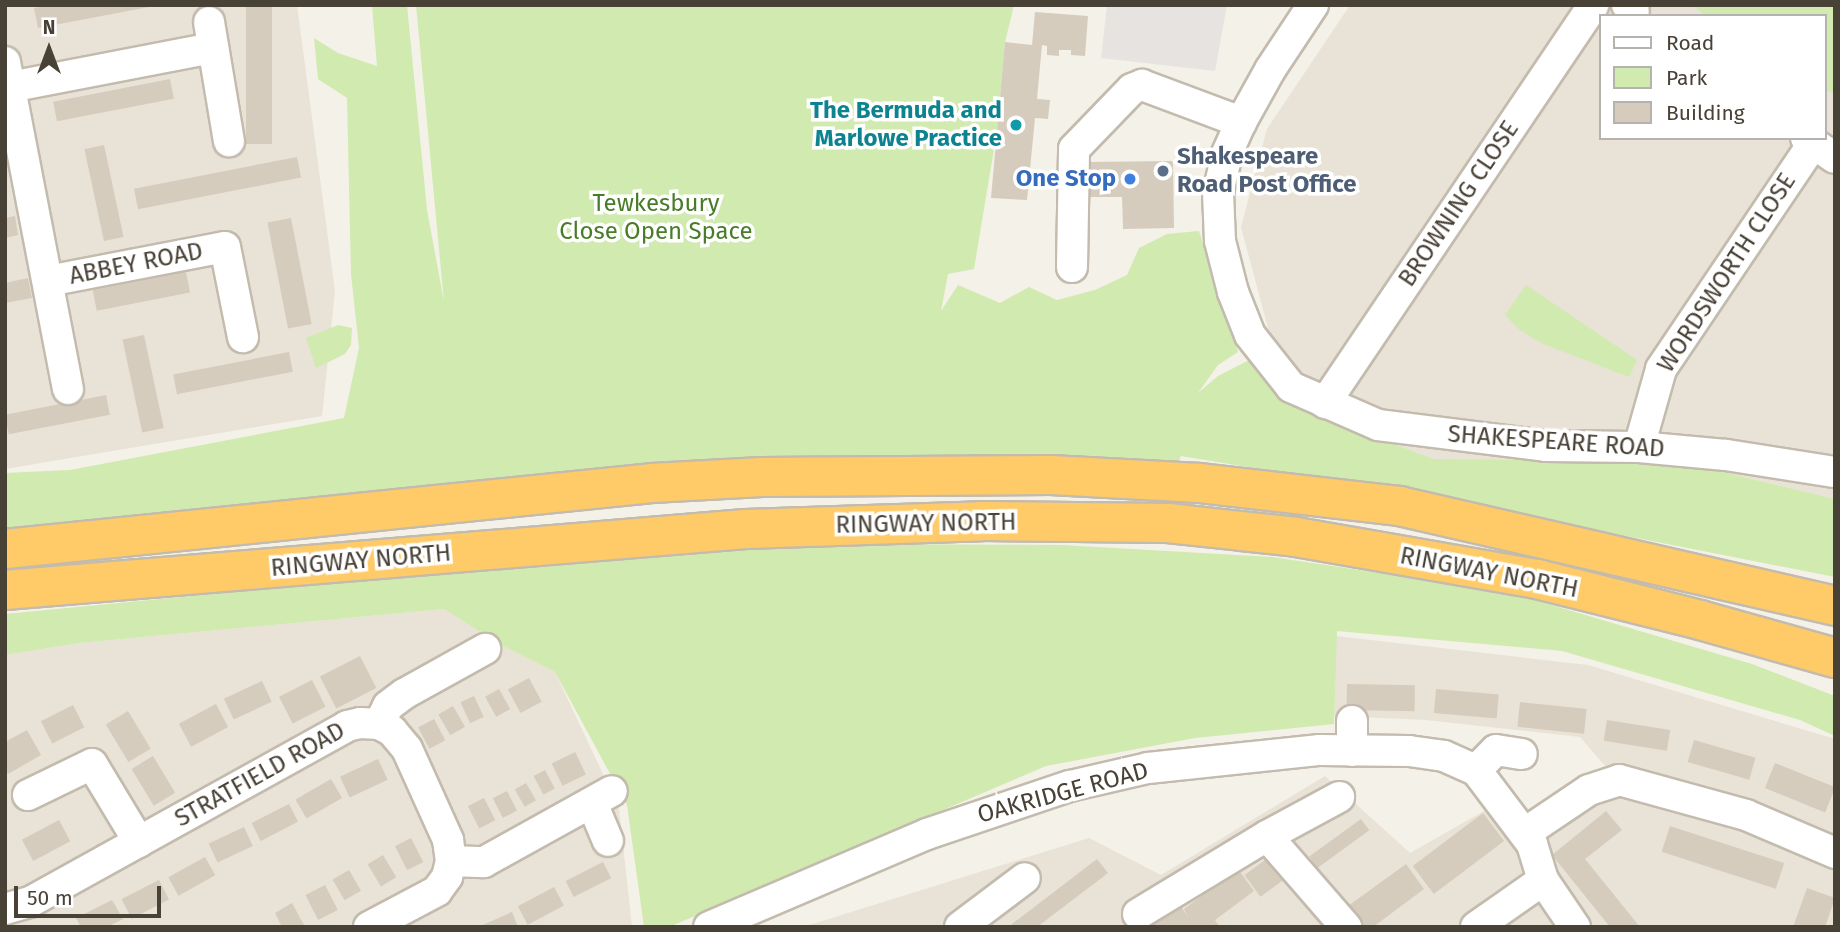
<!DOCTYPE html>
<style>
body{margin:0}
#map{position:relative;width:1840px;height:932px;overflow:hidden;background:#f4f1e8;font-family:"Fira Sans",sans-serif}
div>[style]{position:absolute}
[style*='--x']{left:calc(var(--x)*1px);top:calc(var(--y)*1px);width:calc(var(--w)*1px);rotate:calc(var(--a)*1deg)}
.residential>*{inset:0;background:#e9e2d6}
.green>*{inset:0;background:#d0eab0}
.parking>*{inset:0;background:#e6e3e0}
.building>*{inset:0;background:#d6ccbd;transform-origin:0 0}
.roads{filter:drop-shadow(2px 0 #c3bbad) drop-shadow(-2px 0 #c3bbad) drop-shadow(0 2px #c3bbad) drop-shadow(0 -2px #c3bbad)}
.minor>*{height:30px;margin:-15px;padding:0 15px;transform-origin:15px;border-radius:15px;background:#fff}
.highway>*{height:38px;margin:-19px;padding:0 19px;transform-origin:19px;border-radius:19px;background:#ffcb69}
.dots>*{width:19px;height:19px;translate:-50% -50%;box-sizing:border-box;border:4px solid #fff;border-radius:50%}
span{translate:-50% -50%;white-space:nowrap;text-align:center;line-height:1.15;-webkit-text-stroke:7px #fff;paint-order:stroke}
.culture-label{font-size:24px;color:#0d838f;font-weight:700}
.right{translate:-100% -50%;text-align:right}
.service-label{font-size:24px;color:#4e5e75;font-weight:700}
.left{translate:0 -50%;text-align:left}
.shop-label{font-size:24px;color:#366cbe;font-weight:700}
.park-label{font-size:24px;color:#497c28}
.street-label{font-size:24px;color:#484136}
.frame{position:absolute;inset:0;border:7px solid #484136;pointer-events:none}
.legend{position:absolute;left:1599px;top:14px;width:228px;height:126px;box-sizing:border-box;background:#fff;border:2px solid #b6b3af;margin:0;padding:9px 12px;list-style:none;font-size:21px;color:#484136}
.legend li{display:flex;align-items:center;gap:14px;height:35px}
.legend b{width:35px;border:2px solid #b6b3af}
.north{position:absolute;left:14px;top:14px;width:70px;height:70px;-webkit-text-stroke:5px #fff;paint-order:stroke;rotate:0deg;font-size:19px;font-weight:700;line-height:28px;text-align:center;color:#484136}
.north::after{content:'';display:block;margin:auto;width:24px;height:32px;background:#484136;clip-path:polygon(50% 0,100% 100%,50% 72%,0 100%)}
.scale{position:absolute;left:14px;top:886px;width:147px;height:32px;box-sizing:border-box;border:4px solid #484136;border-top:0;padding-left:9px;font-size:21px;line-height:24px;white-space:nowrap;color:#484136;-webkit-text-stroke:5px #fff;paint-order:stroke}
</style>
<div id="map">
<div class="residential">
<div style="clip-path:polygon(5px 5px,297px 5px,335px 291px,322px 416px,5px 469px)"></div>
<div style="clip-path:polygon(evenodd,1350px 5px,1835px 5px,1835px 499px,1673px 460px,1433px 459px,1288px 403px,1241px 227px,1267px 129px,1350px 5px,1600px 16px,1824px 16px,1824px 138px,1600px 138px,1600px 16px)"></div>
<div style="clip-path:polygon(444px 609px,503px 646px,555px 672px,619px 808px,632px 927px,5px 927px,5px 655px,79px 643px)"></div>
<div style="clip-path:polygon(1336px 636px,1588px 665px,1835px 739px,1835px 927px,803px 927px,1089px 838px,1161px 875px,1325px 776px,1410px 853px,1484px 811px,1547px 833px,1613px 775px,1580px 737px,1426px 720px,1334px 716px)"></div>
</div>
<div class="green">
<div style="clip-path:polygon(372px 5px,407px 5px,427px 210px,444px 302px,416px 5px,1014px 5px,1005px 42px,997px 131px,974px 269px,948px 274px,941px 311px,958px 285px,1000px 303px,1029px 287px,1057px 300px,1095px 290px,1127px 275px,1139px 248px,1167px 234px,1199px 231px,1238px 352px,1218px 365px,1198px 393px,1218px 376px,1261px 354px,1288px 403px,1433px 459px,1673px 460px,1835px 499px,1835px 577px,1424px 496px,1181px 456px,1174px 470px,5px 541px,5px 473px,70px 470px,344px 418px,359px 348px,351px 274px,347px 98px,318px 79px,314px 38px,338px 53px,377px 66px)"></div>
<div style="clip-path:polygon(1691px 5px,1835px 5px,1835px 94px,1824px 89px,1824px 16px,1707px 16px)"></div>
<div style="clip-path:polygon(1526px 285px,1637px 360px,1629px 377px,1541px 343px,1520px 330px,1505px 315px)"></div>
<div style="clip-path:polygon(338px 325px,352px 328px,351px 345px,345px 354px,316px 368px,306px 338px)"></div>
<div style="clip-path:polygon(813px 544px,1062px 545px,1272px 557px,1507px 592px,1752px 664px,1835px 696px,1835px 736px,1800px 720px,1562px 651px,1337px 631px,1334px 724px,1195px 738px,1046px 766px,669px 927px,644px 927px,627px 805px,555px 672px,503px 646px,444px 609px,79px 643px,5px 655px,5px 614px,429px 573px)"></div>
</div>
<div class="parking">
<div style="clip-path:polygon(1107px 5px,1227px 5px,1215px 71px,1101px 58px)"></div>
</div>
<div class="building">
<div style="clip-path:polygon(51px 5px,149px 5px,149px 7px,38px 28px,34px 8px)"></div>
<div style="left:246px;top:5px;width:26px;height:139px"></div>
<div style="clip-path:polygon(1035px 12px,1088px 16px,1085px 56px,1071px 55px,1071px 50px,1059px 50px,1059px 56px,1047px 55px,1047px 46px,1042px 45px,1037px 99px,1050px 100px,1048px 119px,1035px 118px,1027px 200px,991px 198px,1005px 42px,1032px 45px)"></div>
<div style="left:170px;top:79px;width:20px;height:119px;rotate:79deg"></div>
<div style="left:104px;top:145px;width:94px;height:20px;rotate:78deg"></div>
<div style="left:297px;top:157px;width:21px;height:166px;rotate:79deg"></div>
<div style="clip-path:polygon(1173px 161px,1174px 228px,1123px 229px,1122px 197px,1087px 197px,1086px 162px)"></div>
<div style="clip-path:polygon(15px 216px,18px 235px,5px 238px,5px 218px)"></div>
<div style="left:291px;top:218px;width:108px;height:24px;rotate:79deg"></div>
<div style="left:186px;top:272px;width:21px;height:95px;rotate:79deg"></div>
<div style="clip-path:polygon(28px 278px,32px 298px,5px 303px,5px 283px)"></div>
<div style="left:144px;top:335px;width:95px;height:22px;rotate:78deg"></div>
<div style="left:289px;top:352px;width:20px;height:118px;rotate:79deg"></div>
<div style="left:106px;top:395px;width:20px;height:103px;rotate:79deg"></div>
<div style="left:360px;top:656px;width:36px;height:45px;rotate:63deg"></div>
<div style="left:529px;top:678px;width:27px;height:24px;rotate:62deg"></div>
<div style="left:312px;top:680px;width:30px;height:37px;rotate:63deg"></div>
<div style="left:262px;top:681px;width:23px;height:42px;rotate:65deg"></div>
<div style="left:1347px;top:684px;width:68px;height:26px;rotate:1deg"></div>
<div style="left:499px;top:689px;width:23px;height:16px;rotate:61deg"></div>
<div style="left:1436px;top:689px;width:63px;height:24px;rotate:5deg"></div>
<div style="left:474px;top:696px;width:23px;height:15px;rotate:65deg"></div>
<div style="left:1520px;top:702px;width:67px;height:25px;rotate:6deg"></div>
<div style="left:216px;top:704px;width:26px;height:42px;rotate:62deg"></div>
<div style="left:73px;top:705px;width:25px;height:36px;rotate:63deg"></div>
<div style="left:453px;top:706px;width:24px;height:17px;rotate:60deg"></div>
<div style="left:128px;top:711px;width:44px;height:26px;rotate:59deg"></div>
<div style="left:434px;top:719px;width:24px;height:18px;rotate:62deg"></div>
<div style="left:1607px;top:720px;width:64px;height:21px;rotate:9deg"></div>
<div style="clip-path:polygon(27px 730px,41px 755px,8px 774px,5px 768px,5px 742px)"></div>
<div style="left:1694px;top:740px;width:64px;height:23px;rotate:16deg"></div>
<div style="left:575px;top:752px;width:25px;height:26px;rotate:64deg"></div>
<div style="left:153px;top:756px;width:43px;height:25px;rotate:59deg"></div>
<div style="left:378px;top:759px;width:23px;height:42px;rotate:65deg"></div>
<div style="left:1775px;top:763px;width:65px;height:27px;rotate:22deg"></div>
<div style="left:545px;top:770px;width:21px;height:13px;rotate:62deg"></div>
<div style="left:331px;top:779px;width:22px;height:41px;rotate:60deg"></div>
<div style="left:526px;top:783px;width:20px;height:13px;rotate:60deg"></div>
<div style="left:507px;top:791px;width:22px;height:16px;rotate:63deg"></div>
<div style="left:484px;top:798px;width:25px;height:18px;rotate:63deg"></div>
<div style="left:289px;top:804px;width:20px;height:42px;rotate:63deg"></div>
<div style="clip-path:polygon(1606px 811px,1622px 830px,1585px 859px,1640px 927px,1610px 927px,1552px 855px)"></div>
<div style="left:1483px;top:813px;width:35px;height:88px;rotate:53deg"></div>
<div style="left:1361px;top:819px;width:14px;height:64px;rotate:54deg"></div>
<div style="left:59px;top:820px;width:24px;height:42px;rotate:62deg"></div>
<div style="left:1670px;top:826px;width:120px;height:27px;rotate:18deg"></div>
<div style="left:244px;top:827px;width:21px;height:39px;rotate:65deg"></div>
<div style="left:411px;top:838px;width:27px;height:18px;rotate:63deg"></div>
<div style="left:383px;top:855px;width:26px;height:18px;rotate:59deg"></div>
<div style="left:1272px;top:855px;width:27px;height:34px;rotate:54deg"></div>
<div style="left:205px;top:857px;width:21px;height:42px;rotate:61deg"></div>
<div style="clip-path:polygon(1097px 859px,1108px 873px,1037px 927px,1008px 927px)"></div>
<div style="left:603px;top:862px;width:18px;height:42px;rotate:63deg"></div>
<div style="clip-path:polygon(1406px 864px,1424px 889px,1373px 927px,1363px 927px,1348px 906px)"></div>
<div style="clip-path:polygon(1238px 869px,1254px 891px,1215px 920px,1220px 927px,1151px 927px,1149px 924px,1178px 902px,1188px 917px,1184px 909px)"></div>
<div style="left:349px;top:870px;width:24px;height:19px;rotate:60deg"></div>
<div style="left:159px;top:880px;width:22px;height:42px;rotate:63deg"></div>
<div style="left:325px;top:885px;width:28px;height:22px;rotate:63deg"></div>
<div style="left:554px;top:887px;width:21px;height:41px;rotate:62deg"></div>
<div style="clip-path:polygon(1807px 888px,1835px 898px,1825px 927px,1793px 927px)"></div>
<div style="clip-path:polygon(112px 900px,123px 919px,107px 927px,81px 927px,76px 918px)"></div>
<div style="clip-path:polygon(292px 903px,305px 927px,282px 927px,275px 913px)"></div>
<div style="clip-path:polygon(512px 912px,518px 927px,478px 927px)"></div>
</div>
<div class="roads">
<div class="minor">
<div style="--x:1313;--y:5;--w:78;--a:123.5"></div>
<div style="--x:1270;--y:70;--w:60;--a:119.1"></div>
<div style="--x:1241;--y:122;--w:35;--a:114"></div>
<div style="--x:1227;--y:154;--w:39;--a:103"></div>
<div style="--x:1218;--y:192;--w:49;--a:87.7"></div>
<div style="--x:1220;--y:241;--w:53;--a:75.7"></div>
<div style="--x:1233;--y:292;--w:46;--a:68.4"></div>
<div style="--x:1250;--y:335;--w:66;--a:51.7"></div>
<div style="--x:1291;--y:387;--w:95;--a:23.6"></div>
<div style="--x:1378;--y:425;--w:169;--a:7.1"></div>
<div style="--x:1546;--y:446;--w:93;--a:0.6"></div>
<div style="--x:1639;--y:447;--w:87;--a:5.3"></div>
<div style="--x:1726;--y:455;--w:110;--a:8.9"></div>
<div style="--x:1627;--y:5;--w:9;--a:41"></div>
<div style="--x:209;--y:22;--w:121;--a:80.5"></div>
<div style="--x:5;--y:62;--w:333;--a:79.1"></div>
<div style="--x:5;--y:88;--w:212;--a:-10.9"></div>
<div style="--x:1806;--y:138;--w:35;--a:35"></div>
<div style="--x:1072;--y:267;--w:118;--a:-89"></div>
<div style="--x:1074;--y:149;--w:83;--a:-46"></div>
<div style="--x:1132;--y:89;--w:11;--a:-22"></div>
<div style="--x:1142;--y:85;--w:106;--a:20.5"></div>
<div style="--x:48;--y:281;--w:180;--a:-10.9"></div>
<div style="--x:225;--y:247;--w:92;--a:78.7"></div>
<div style="--x:1325;--y:403;--w:480;--a:-56"></div>
<div style="--x:1639;--y:447;--w:81;--a:-74.2"></div>
<div style="--x:1661;--y:369;--w:272;--a:-56"></div>
<div style="--x:1352;--y:721;--w:30;--a:90"></div>
<div style="--x:379;--y:724;--w:20;--a:-63"></div>
<div style="--x:388;--y:706;--w:20;--a:-37"></div>
<div style="--x:404;--y:694;--w:93;--a:-29.1"></div>
<div style="--x:1476;--y:770;--w:28;--a:-45"></div>
<div style="--x:1496;--y:750;--w:26;--a:9"></div>
<div style="--x:28;--y:795;--w:71;--a:-25.8"></div>
<div style="--x:92;--y:764;--w:91;--a:58.9"></div>
<div style="--x:592;--y:803;--w:41;--a:67.2"></div>
<div style="--x:1525;--y:833;--w:77;--a:-33.9"></div>
<div style="--x:1589;--y:790;--w:32;--a:-18"></div>
<div style="--x:1619;--y:780;--w:132;--a:15.4"></div>
<div style="--x:1746;--y:815;--w:97;--a:23.1"></div>
<div style="--x:1267;--y:836;--w:121;--a:49"></div>
<div style="--x:451;--y:861;--w:33;--a:2"></div>
<div style="--x:484;--y:862;--w:146;--a:-29"></div>
<div style="--x:5;--y:909;--w:26;--a:-16"></div>
<div style="--x:30;--y:902;--w:363;--a:-29"></div>
<div style="--x:347;--y:726;--w:13;--a:-13"></div>
<div style="--x:360;--y:723;--w:19;--a:3"></div>
<div style="--x:379;--y:724;--w:15;--a:28"></div>
<div style="--x:392;--y:731;--w:23;--a:50"></div>
<div style="--x:407;--y:749;--w:100;--a:65.7"></div>
<div style="--x:448;--y:840;--w:21;--a:82"></div>
<div style="--x:451;--y:861;--w:16;--a:104"></div>
<div style="--x:447;--y:877;--w:17;--a:126"></div>
<div style="--x:437;--y:891;--w:77;--a:152.1"></div>
<div style="--x:1138;--y:914;--w:151;--a:-31.2"></div>
<div style="--x:1267;--y:836;--w:82;--a:-28.4"></div>
<div style="--x:709;--y:927;--w:237;--a:-23.1"></div>
<div style="--x:927;--y:834;--w:151;--a:-18.6"></div>
<div style="--x:1070;--y:786;--w:80;--a:-13"></div>
<div style="--x:1148;--y:768;--w:173;--a:-6"></div>
<div style="--x:1320;--y:750;--w:89;--a:0.6"></div>
<div style="--x:1409;--y:751;--w:35;--a:8"></div>
<div style="--x:1444;--y:756;--w:35;--a:24"></div>
<div style="--x:1476;--y:770;--w:93;--a:52.9"></div>
<div style="--x:1532;--y:844;--w:38;--a:73"></div>
<div style="--x:1543;--y:880;--w:57;--a:55.8"></div>
<div style="--x:960;--y:927;--w:81;--a:-37"></div>
<div style="--x:1476;--y:927;--w:82;--a:-35"></div>
</div>
<div class="highway">
<div style="--x:5;--y:549;--w:650;--a:-5.82"></div>
<div style="--x:652;--y:483;--w:110;--a:-3.1"></div>
<div style="--x:762;--y:477;--w:289;--a:-0.4"></div>
<div style="--x:1051;--y:475;--w:149;--a:3.1"></div>
<div style="--x:1200;--y:483;--w:200;--a:6.6"></div>
<div style="--x:1399;--y:506;--w:447;--a:12.9"></div>
<div style="--x:5;--y:590;--w:743;--a:-4.71"></div>
<div style="--x:745;--y:529;--w:237;--a:-1.9"></div>
<div style="--x:982;--y:521;--w:186;--a:0.6"></div>
<div style="--x:1168;--y:523;--w:129;--a:6.2"></div>
<div style="--x:1296;--y:537;--w:245;--a:9.9"></div>
<div style="--x:1537;--y:579;--w:168;--a:14.1"></div>
<div style="--x:1700;--y:620;--w:140;--a:15.7"></div>
</div>
</div>
<div class="dots">
<div style="left:1016px;top:125px;background:#0f9aa8"></div>
<div style="left:1163px;top:171px;background:#5c6f8a"></div>
<div style="left:1130px;top:179px;background:#3f7fe0"></div>
</div>
<div class="culture-label">
<span class="right" style="left:1002px;top:125px">The Bermuda and<br>Marlowe Practice</span>
</div>
<div class="service-label">
<span class="left" style="left:1177px;top:171px">Shakespeare<br>Road Post Office</span>
</div>
<div class="shop-label">
<span class="right" style="left:1116px;top:179px">One Stop</span>
</div>
<div class="park-label">
<span style="left:656px;top:218px">Tewkesbury<br>Close Open Space</span>
</div>
<div class="street-label">
<span style="left:1459px;top:204px;rotate:-56deg">BROWNING CLOSE</span>
<span style="left:136px;top:264px;rotate:-11deg">ABBEY ROAD</span>
<span style="left:1727px;top:273px;rotate:-57deg">WORDSWORTH CLOSE</span>
<span style="left:1556px;top:442px;rotate:4deg">SHAKESPEARE ROAD</span>
<span style="left:926px;top:524px;rotate:-1deg">RINGWAY NORTH</span>
<span style="left:361px;top:561px;rotate:-5deg">RINGWAY NORTH</span>
<span style="left:1489px;top:573px;rotate:11deg">RINGWAY NORTH</span>
<span style="left:260px;top:775px;rotate:-29deg">STRATFIELD ROAD</span>
<span style="left:1063px;top:793px;rotate:-15deg">OAKRIDGE ROAD</span>
</div>
<div class="frame"></div>
<ul class="legend">
<li><b style="height:9px;background:#fff"></b>Road</li>
<li><b style="height:19px;background:#d0eab0"></b>Park</li>
<li><b style="height:19px;background:#d6ccbd"></b>Building</li>
</ul>
<div class="north">N</div>
<div class="scale">50 m</div>
</div>
